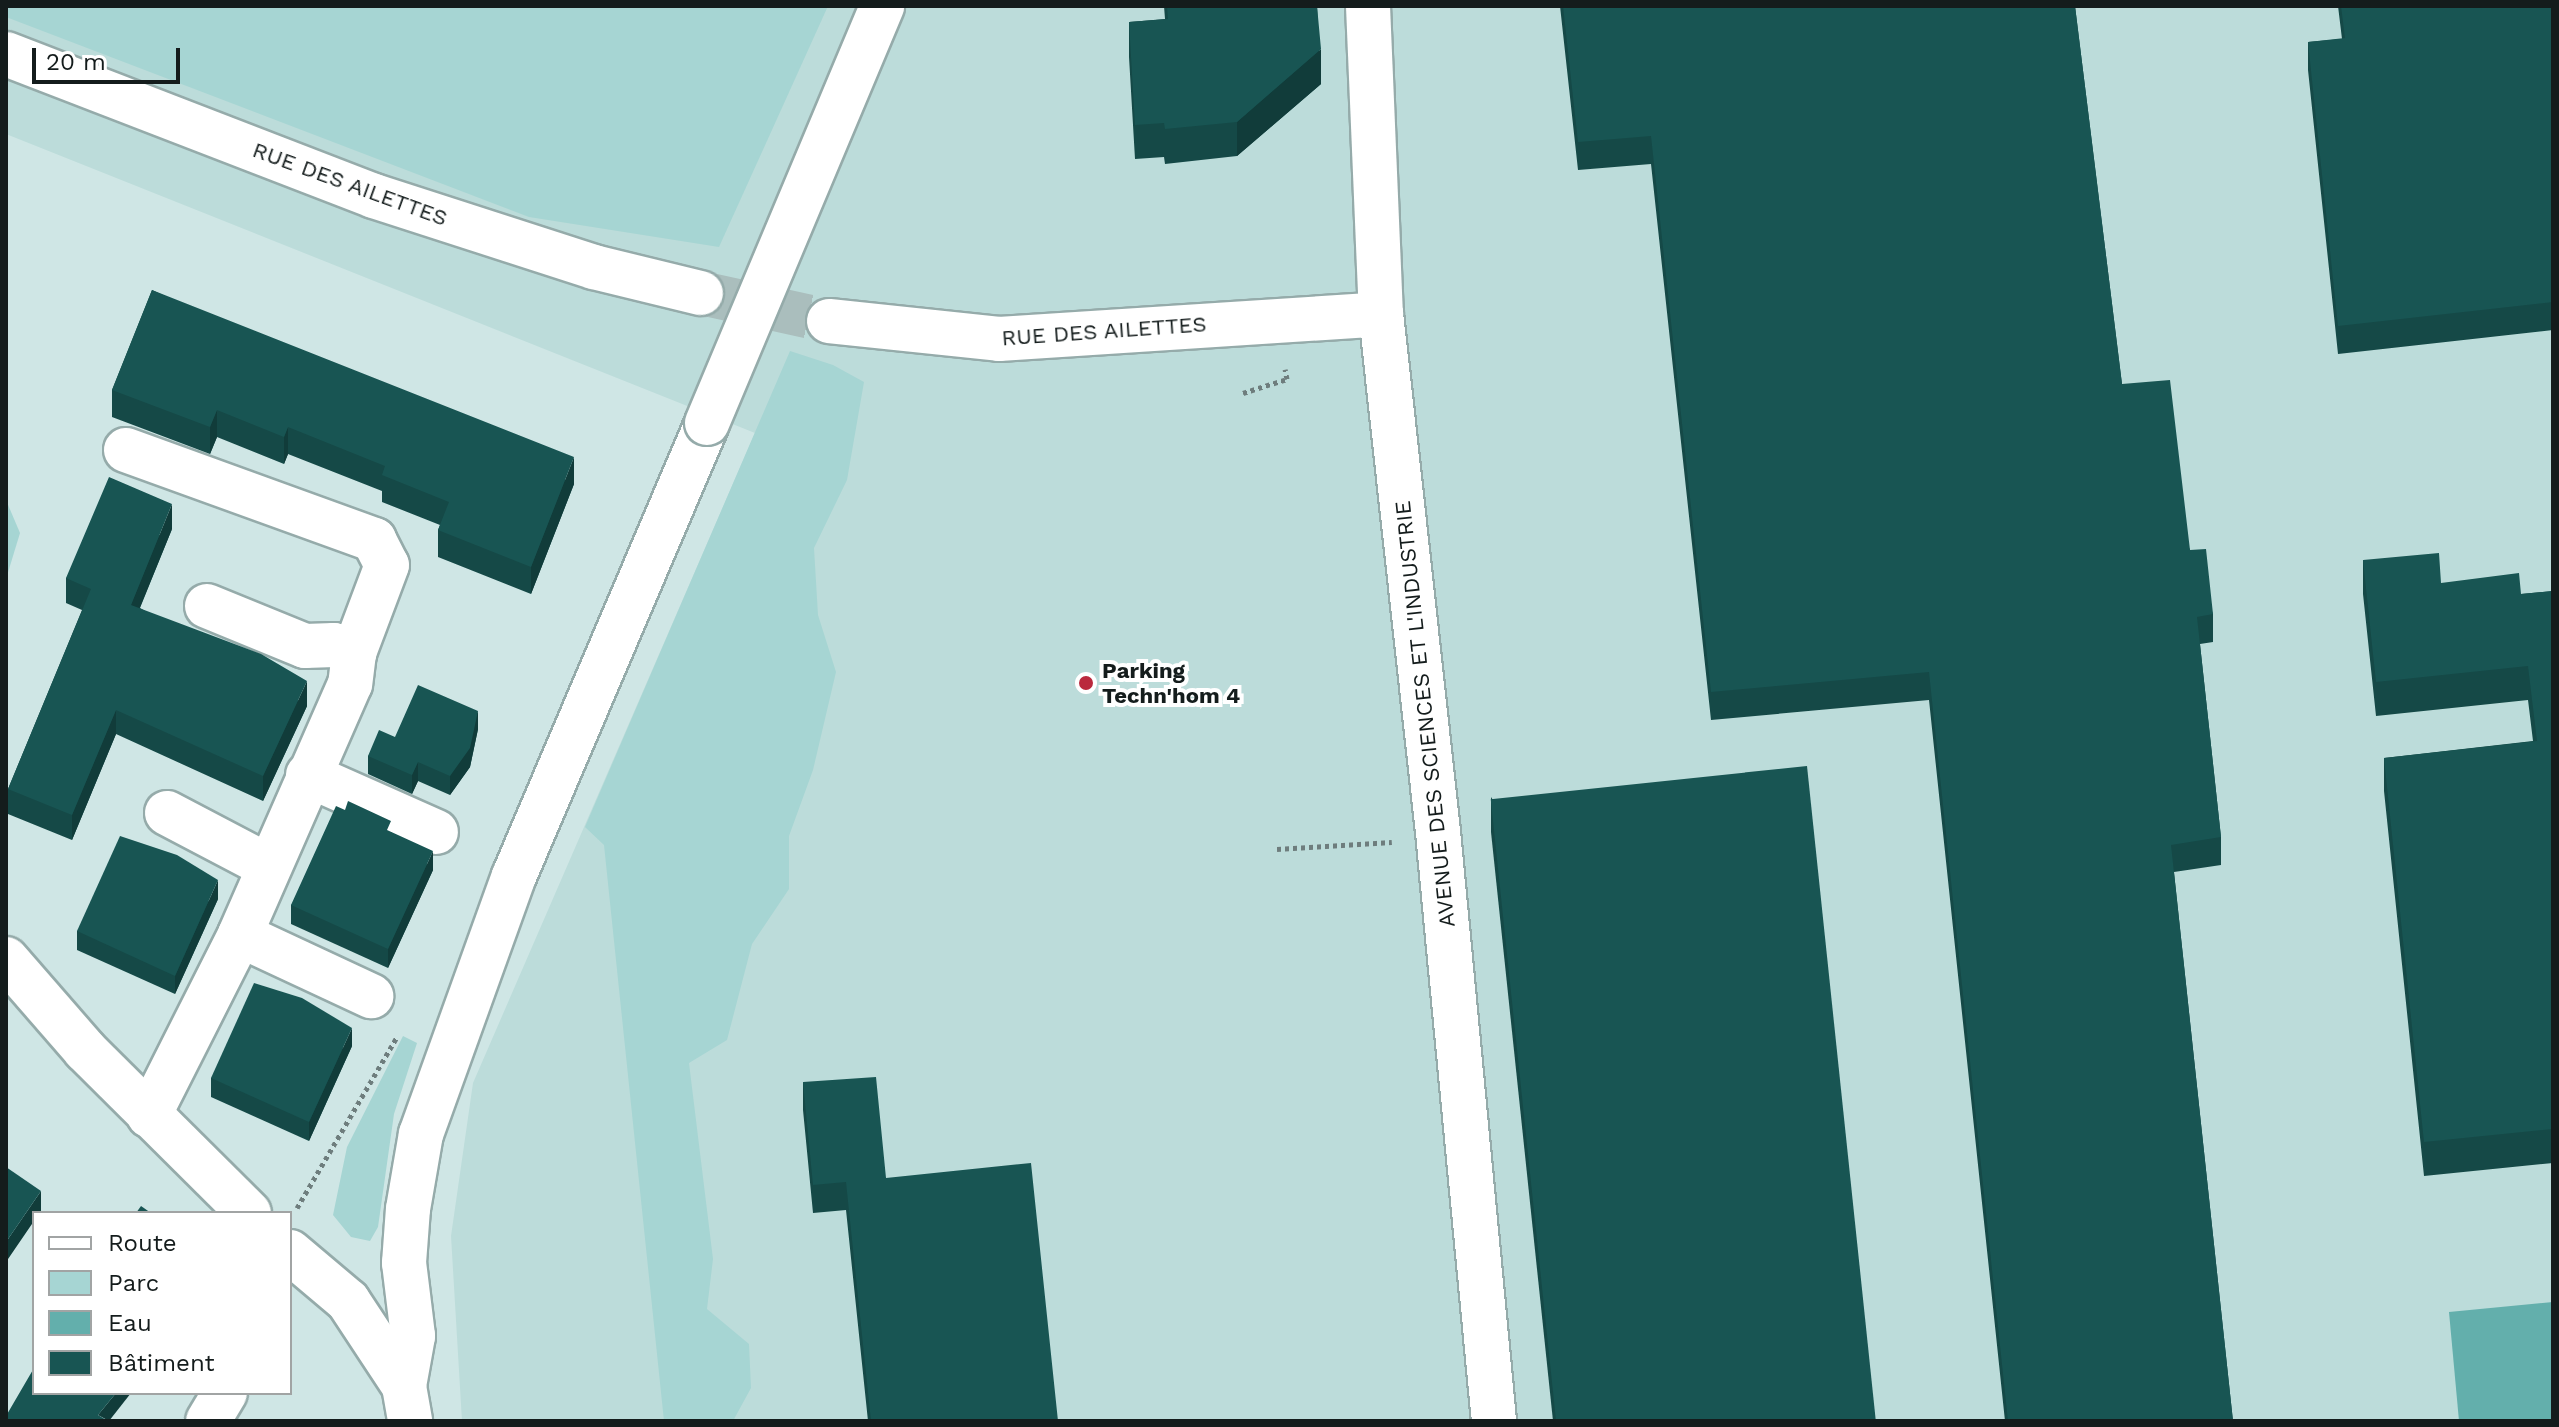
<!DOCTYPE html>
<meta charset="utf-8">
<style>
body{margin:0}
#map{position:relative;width:2559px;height:1427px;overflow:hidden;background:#cfe6e5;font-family:"Work Sans",sans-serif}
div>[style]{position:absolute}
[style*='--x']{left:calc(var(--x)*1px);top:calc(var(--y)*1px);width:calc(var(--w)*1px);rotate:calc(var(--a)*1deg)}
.built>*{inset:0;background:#bcdcda}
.green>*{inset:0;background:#a6d5d3}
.water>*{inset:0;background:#63afac}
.minor-tunnel>*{height:44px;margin-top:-22px;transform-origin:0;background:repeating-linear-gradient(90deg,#aabebd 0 44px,transparent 0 66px)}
.path>*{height:5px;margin-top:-2.5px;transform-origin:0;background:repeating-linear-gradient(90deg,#6e7d7d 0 4px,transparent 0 8px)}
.roads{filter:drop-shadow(2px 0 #95abaa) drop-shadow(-2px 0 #95abaa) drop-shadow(0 2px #95abaa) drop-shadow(0 -2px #95abaa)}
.minor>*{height:44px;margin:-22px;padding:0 22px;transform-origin:22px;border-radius:22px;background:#fff}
.bridges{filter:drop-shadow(2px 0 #95abaa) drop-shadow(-2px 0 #95abaa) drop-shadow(0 2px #95abaa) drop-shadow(0 -2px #95abaa)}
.minor-bridge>*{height:44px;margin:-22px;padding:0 22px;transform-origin:22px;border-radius:22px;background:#fff}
.wall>*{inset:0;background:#154947}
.shaded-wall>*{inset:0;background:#113c3a}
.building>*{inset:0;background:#185553;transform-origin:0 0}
.dots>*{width:22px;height:22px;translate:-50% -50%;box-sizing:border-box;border:4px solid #fff;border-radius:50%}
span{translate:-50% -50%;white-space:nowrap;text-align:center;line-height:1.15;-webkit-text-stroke:8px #fff;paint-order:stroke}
.street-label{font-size:22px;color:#141c1c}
.poi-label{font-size:22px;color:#141c1c;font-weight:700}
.left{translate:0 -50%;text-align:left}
.frame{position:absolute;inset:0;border:8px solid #141c1c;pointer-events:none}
.legend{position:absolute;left:32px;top:1211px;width:260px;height:184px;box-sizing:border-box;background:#fff;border:2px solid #a1a4a4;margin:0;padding:10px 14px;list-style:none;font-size:24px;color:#141c1c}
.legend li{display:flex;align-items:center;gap:16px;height:40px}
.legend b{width:40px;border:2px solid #a1a4a4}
.scale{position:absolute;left:32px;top:48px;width:148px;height:36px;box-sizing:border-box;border:4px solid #141c1c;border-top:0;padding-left:10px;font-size:24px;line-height:28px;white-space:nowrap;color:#141c1c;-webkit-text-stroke:6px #fff;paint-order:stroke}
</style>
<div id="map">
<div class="built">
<div style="clip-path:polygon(6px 6px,2553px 6px,2553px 1421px,462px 1421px,451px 1236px,473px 1083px,755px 433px,6px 134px)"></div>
</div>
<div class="green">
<div style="clip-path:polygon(6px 6px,828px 6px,719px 247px,529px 217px,6px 17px)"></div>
<div style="clip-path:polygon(790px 351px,833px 365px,864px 382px,847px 480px,814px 548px,818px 615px,836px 672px,813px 770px,789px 836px,789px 889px,752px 944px,727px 1040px,689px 1063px,713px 1259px,707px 1309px,749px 1344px,751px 1388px,733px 1421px,664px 1421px,604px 845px,585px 827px)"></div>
<div style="clip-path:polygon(6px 500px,20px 533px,6px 579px)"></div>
<div style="clip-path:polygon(403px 1036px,417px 1043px,394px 1114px,378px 1227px,370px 1241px,351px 1237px,333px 1215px,347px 1147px)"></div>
</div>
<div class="water">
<div style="clip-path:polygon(2553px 1302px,2553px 1421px,2459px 1421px,2449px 1312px)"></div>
</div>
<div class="minor-tunnel">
<div style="--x:701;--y:293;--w:131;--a:12.3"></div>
</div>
<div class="path">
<div style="--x:1243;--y:393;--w:46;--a:-17.7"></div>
<div style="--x:1287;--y:379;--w:10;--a:-101"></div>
<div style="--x:1277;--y:849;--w:115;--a:-3.5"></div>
<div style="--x:297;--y:1208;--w:198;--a:-59.7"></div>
</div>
<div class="roads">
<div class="minor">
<div style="--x:1368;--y:6;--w:308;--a:87.6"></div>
<div style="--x:1381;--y:314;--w:521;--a:83.72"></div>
<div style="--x:1438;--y:832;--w:592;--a:84.57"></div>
<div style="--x:6;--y:54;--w:394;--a:21.1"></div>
<div style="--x:374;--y:196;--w:231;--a:17.9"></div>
<div style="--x:594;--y:267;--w:110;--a:13.7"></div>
<div style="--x:829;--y:321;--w:171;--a:6"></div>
<div style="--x:999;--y:339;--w:383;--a:-3.7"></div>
<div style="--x:126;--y:450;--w:264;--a:19.9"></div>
<div style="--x:374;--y:540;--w:28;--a:63"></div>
<div style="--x:387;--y:565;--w:94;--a:110.6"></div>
<div style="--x:354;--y:653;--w:31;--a:97"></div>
<div style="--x:350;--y:684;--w:274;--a:113.7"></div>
<div style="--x:240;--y:935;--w:202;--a:116.8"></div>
<div style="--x:207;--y:606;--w:106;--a:22.2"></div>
<div style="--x:305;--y:646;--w:29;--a:-2"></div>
<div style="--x:334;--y:645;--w:22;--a:22"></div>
<div style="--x:308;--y:775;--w:140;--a:24"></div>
<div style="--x:167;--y:813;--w:114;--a:27.7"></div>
<div style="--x:240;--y:935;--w:145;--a:25"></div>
<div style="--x:6;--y:959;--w:121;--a:49"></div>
<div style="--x:85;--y:1050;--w:231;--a:44.8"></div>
<div style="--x:290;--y:1252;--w:76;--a:40.2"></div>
<div style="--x:348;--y:1301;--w:102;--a:56.6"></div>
<div style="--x:404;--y:1386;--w:36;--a:80"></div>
<div style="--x:404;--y:1386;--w:51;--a:-79.8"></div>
<div style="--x:413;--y:1336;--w:74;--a:-97"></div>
<div style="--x:404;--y:1263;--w:54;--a:-85.8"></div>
<div style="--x:408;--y:1209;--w:76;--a:-80.2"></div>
<div style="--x:421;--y:1134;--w:274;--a:-70.2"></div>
<div style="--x:514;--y:876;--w:492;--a:-66.9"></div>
<div style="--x:208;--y:1421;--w:33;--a:-59"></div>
</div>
</div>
<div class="bridges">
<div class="minor-bridge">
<div style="--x:707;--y:423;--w:452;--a:-67.2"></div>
</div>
</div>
<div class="wall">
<div style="clip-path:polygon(1164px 6px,1317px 6px,1321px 84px,1237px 156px,1165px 164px,1164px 157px,1135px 159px,1129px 57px,1129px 22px,1165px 19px)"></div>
<div style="clip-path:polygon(1560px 6px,2075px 6px,2122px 384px,2190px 550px,2213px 614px,2213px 642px,2200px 644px,2221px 837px,2221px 865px,2174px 872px,2233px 1421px,2005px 1421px,1929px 700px,1711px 720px,1651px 164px,1578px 170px)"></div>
<div style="clip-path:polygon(2338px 6px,2553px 6px,2553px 330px,2338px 354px,2308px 70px,2308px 42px,2342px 39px)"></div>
<div style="clip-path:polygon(152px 290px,574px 484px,531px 594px,438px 557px,438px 530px,440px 525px,382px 502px,382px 491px,288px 454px,284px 464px,217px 437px,210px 454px,112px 417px,112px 390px)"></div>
<div style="clip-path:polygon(172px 529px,140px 608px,307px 706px,263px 801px,116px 734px,72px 840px,8px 814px,8px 789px,82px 610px,66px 603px,66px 578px)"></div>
<div style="clip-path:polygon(2363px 560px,2441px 583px,2521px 594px,2553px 591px,2553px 1163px,2424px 1176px,2384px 791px,2384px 758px,2533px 741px,2528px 700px,2376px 716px,2363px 594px)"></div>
<div style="clip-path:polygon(478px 729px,470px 767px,450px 795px,418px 781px,412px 794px,368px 774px,368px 756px,395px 737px)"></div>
<div style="clip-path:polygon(1491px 797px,1872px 1421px,1553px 1421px,1491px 832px)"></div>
<div style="clip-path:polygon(391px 832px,433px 870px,388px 968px,291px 924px,291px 905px)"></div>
<div style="clip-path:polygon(218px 899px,175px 994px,77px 950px,77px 931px)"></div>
<div style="clip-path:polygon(352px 1046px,309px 1141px,211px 1097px,211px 1078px)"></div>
<div style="clip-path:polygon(803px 1082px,886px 1178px,1058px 1421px,868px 1421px,846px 1210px,813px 1213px,803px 1110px)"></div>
</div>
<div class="shaded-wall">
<div style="clip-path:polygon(1321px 49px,1321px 84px,1237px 156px,1237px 122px)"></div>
<div style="clip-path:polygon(217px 410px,217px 437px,210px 454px,210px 427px)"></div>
<div style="clip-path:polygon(288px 427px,288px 454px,284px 464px,284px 437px)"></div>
<div style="clip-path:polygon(574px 457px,574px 484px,531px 594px,531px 567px)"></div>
<div style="clip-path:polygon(172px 504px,172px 529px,131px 629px,131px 605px)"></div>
<div style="clip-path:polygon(307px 681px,307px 706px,263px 801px,263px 776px)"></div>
<div style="clip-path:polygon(116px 710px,116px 734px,72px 840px,72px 815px)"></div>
<div style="clip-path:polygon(478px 711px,478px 729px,470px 767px,450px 795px,450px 776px)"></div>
<div style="clip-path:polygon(418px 762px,418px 781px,412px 794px,412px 775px)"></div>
<div style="clip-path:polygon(433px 851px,433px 870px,388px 968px,388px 949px)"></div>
<div style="clip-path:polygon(218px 880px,218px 899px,175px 994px,175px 976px)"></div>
<div style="clip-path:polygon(352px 1028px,352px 1046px,309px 1141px,309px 1122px)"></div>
<div style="clip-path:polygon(41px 1191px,41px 1211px,40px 1213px,34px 1213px,34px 1221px,6px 1262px,6px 1242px)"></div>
<div style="clip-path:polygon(116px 1393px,131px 1393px,109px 1421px,98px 1415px)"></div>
</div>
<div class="building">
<div style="clip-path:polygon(1167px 6px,1317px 6px,1321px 49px,1237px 122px,1165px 129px,1164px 123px,1135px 125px,1129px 22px,1168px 19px)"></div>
<div style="clip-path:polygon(1563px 6px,2075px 6px,2122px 384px,2170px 380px,2190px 550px,2206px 549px,2213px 614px,2197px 617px,2221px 837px,2171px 845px,2233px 1421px,2008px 1421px,1929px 672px,1711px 692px,1651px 136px,1578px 142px)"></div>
<div style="clip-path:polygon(2341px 6px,2553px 6px,2553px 302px,2338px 326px,2308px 42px,2345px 38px)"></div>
<div style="clip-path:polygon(152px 290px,574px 457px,531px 567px,438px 530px,449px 502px,382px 475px,385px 466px,288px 427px,284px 437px,217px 410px,210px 427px,112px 390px)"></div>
<div style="clip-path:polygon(109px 477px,172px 504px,131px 605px,261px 654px,307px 681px,263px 776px,116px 710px,72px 815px,8px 789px,91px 589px,66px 578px)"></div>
<div style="clip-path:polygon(2439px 553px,2441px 583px,2519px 573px,2521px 594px,2553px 591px,2553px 1129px,2424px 1142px,2384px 758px,2537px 741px,2528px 666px,2376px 682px,2363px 560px)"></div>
<div style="clip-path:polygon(418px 685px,478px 711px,470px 748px,450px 776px,418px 762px,412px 775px,368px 756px,379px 730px,395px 737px)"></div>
<div style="left:1807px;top:766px;width:658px;height:318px;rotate:84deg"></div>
<div style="clip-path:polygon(348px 801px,391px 821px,387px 830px,433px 851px,388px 949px,291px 905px,336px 806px,345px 810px)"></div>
<div style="clip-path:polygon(120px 836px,177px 855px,218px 880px,175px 976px,77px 931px)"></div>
<div style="clip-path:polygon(254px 983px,302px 998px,352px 1028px,309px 1122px,211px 1078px)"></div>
<div style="clip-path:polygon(876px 1077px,886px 1178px,1031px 1163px,1058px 1421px,871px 1421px,846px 1182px,813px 1185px,803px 1082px)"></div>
<div style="clip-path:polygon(6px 1167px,41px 1191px,6px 1242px)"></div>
<div style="clip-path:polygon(141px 1206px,151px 1213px,136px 1213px)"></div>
<div style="clip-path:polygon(34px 1368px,34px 1393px,116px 1393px,98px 1415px,108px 1421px,6px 1421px,6px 1416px)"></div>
</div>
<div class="dots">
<div style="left:1086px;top:683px;background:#ba293d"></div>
</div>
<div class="street-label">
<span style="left:350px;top:184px;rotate:20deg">RUE DES AILETTES</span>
<span style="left:1104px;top:331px;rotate:-4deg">RUE DES AILETTES</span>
<span style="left:1425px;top:714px;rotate:-96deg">AVENUE DES SCIENCES ET L'INDUSTRIE</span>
</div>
<div class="poi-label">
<span class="left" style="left:1102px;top:683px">Parking<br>Techn'hom 4</span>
</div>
<div class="frame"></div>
<ul class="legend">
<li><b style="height:10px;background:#fff"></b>Route</li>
<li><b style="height:22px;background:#a6d5d3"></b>Parc</li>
<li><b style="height:22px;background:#63afac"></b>Eau</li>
<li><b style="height:22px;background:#185553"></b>Bâtiment</li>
</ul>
<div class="scale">20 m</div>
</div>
